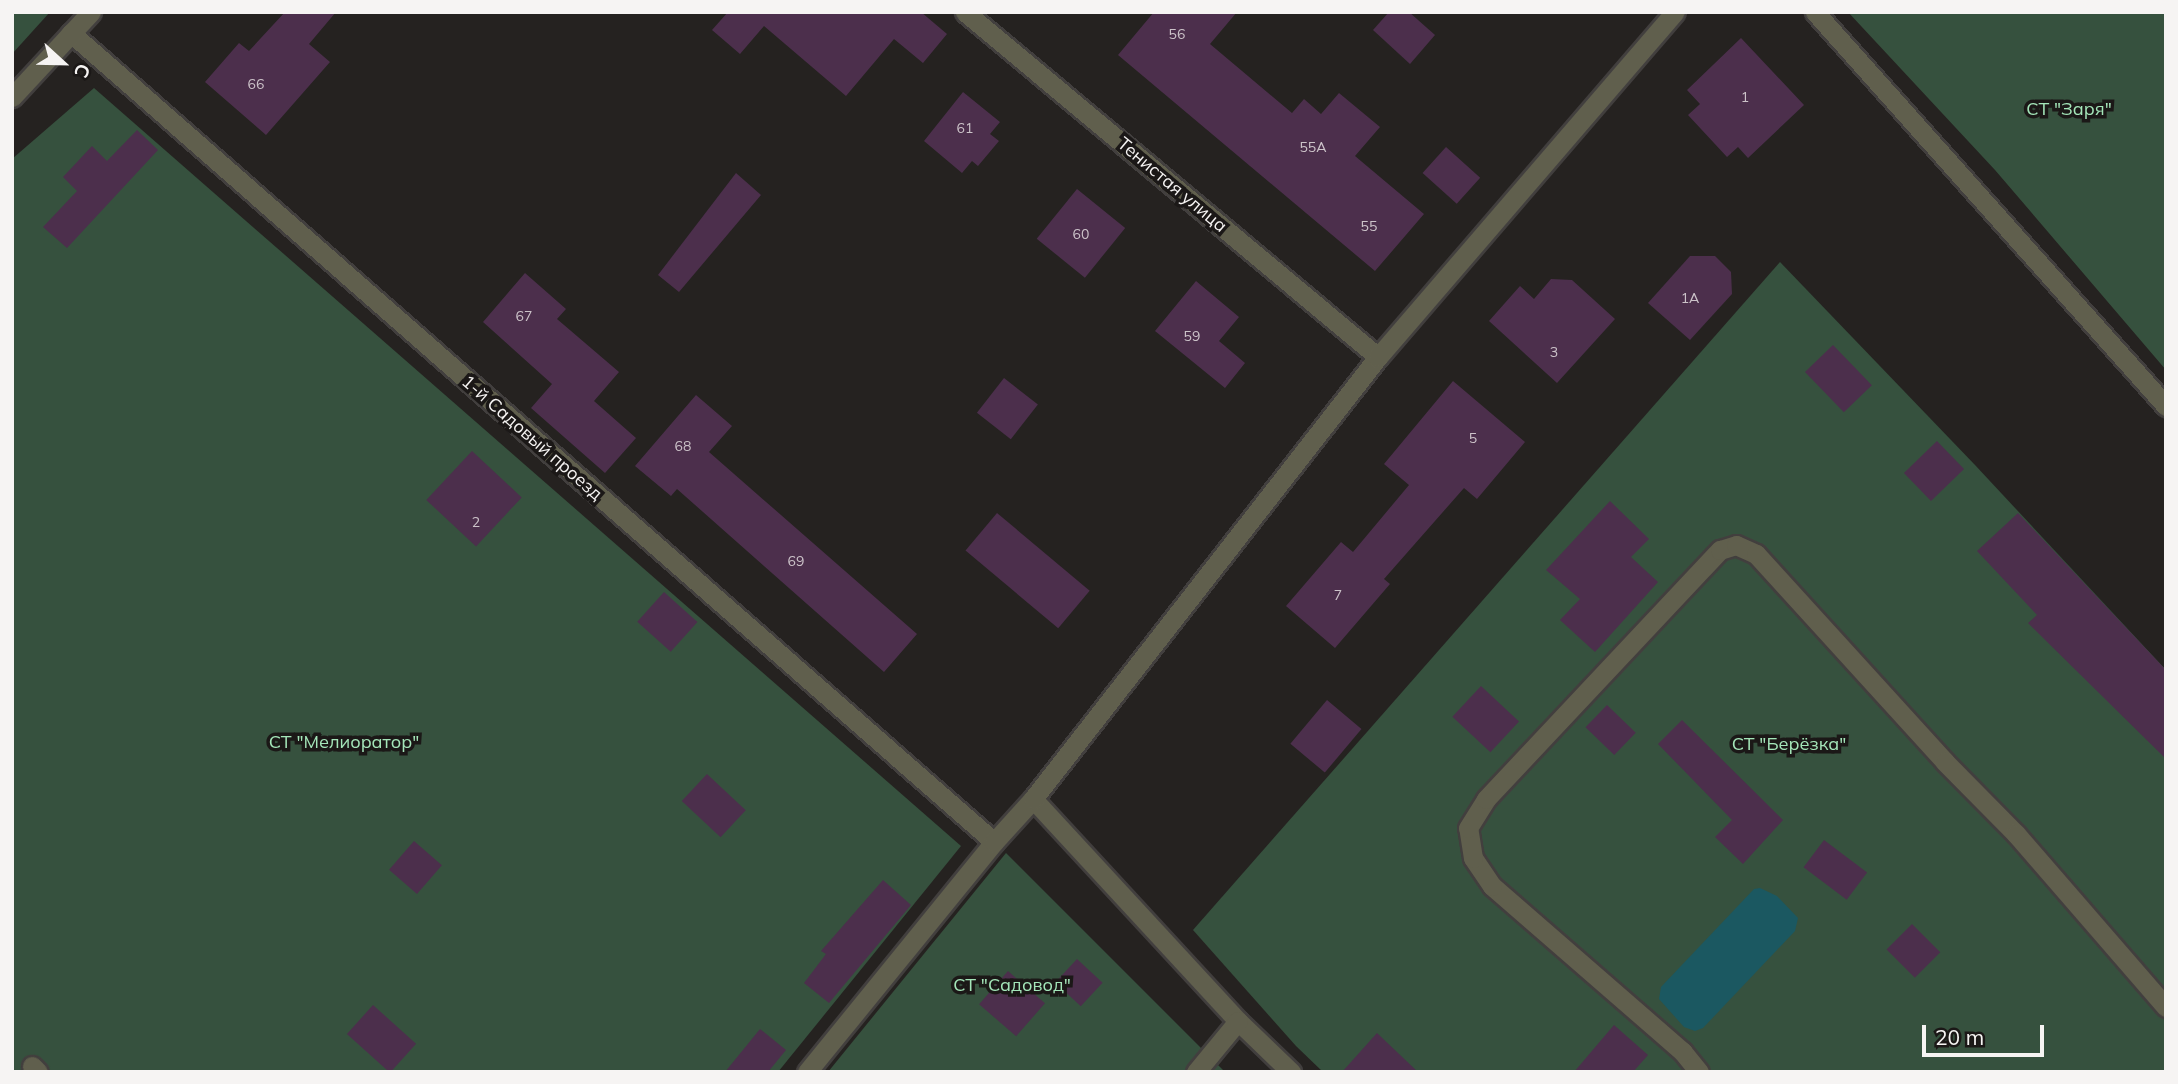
<!DOCTYPE html>
<meta charset="utf-8">
<style>
body{margin:0}
#map{position:relative;width:2178px;height:1084px;overflow:hidden;background:#252220;font-family:Mulish,sans-serif}
div>[style]{position:absolute}
[style*='--x']{left:calc(var(--x)*1px);top:calc(var(--y)*1px);width:calc(var(--w)*1px);rotate:calc(var(--a)*1deg)}
.green>*{inset:0;background:#36513e}
.water>*{inset:0;background:#1b5861}
.building>*{inset:0;background:#4c2f4c;transform-origin:0 0}
.roads{filter:drop-shadow(2px 0 #423f3e) drop-shadow(-2px 0 #423f3e) drop-shadow(0 2px #423f3e) drop-shadow(0 -2px #423f3e)}
.service>*{height:19px;margin:-9.5px;padding:0 9.5px;transform-origin:9.5px;border-radius:9.5px;background:#605f4d}
.minor>*{height:19px;margin:-9.5px;padding:0 9.5px;transform-origin:9.5px;border-radius:9.5px;background:#605f4d}
span{translate:-50% -50%;white-space:nowrap;text-align:center;line-height:1.15;-webkit-text-stroke:7px #1b1817;paint-order:stroke}
.number-label{font-size:14px;color:#ccc3c9}
.number-label span{-webkit-text-stroke-width:0}
.park-label{font-size:18px;color:#a4e6b9}
.street-label{font-size:18px;color:#f6f4f3}
.frame{position:absolute;inset:0;border:14px solid #f6f4f3;pointer-events:none}
.north{position:absolute;left:28px;top:28px;width:70px;height:70px;-webkit-text-stroke:5px #1b1817;paint-order:stroke;rotate:112deg;font-size:19px;font-weight:700;line-height:28px;text-align:center;color:#f6f4f3}
.north::after{content:'';display:block;margin:auto;width:24px;height:32px;background:#f6f4f3;clip-path:polygon(50% 0,100% 100%,50% 72%,0 100%)}
.scale{position:absolute;left:1922px;top:1025px;width:122px;height:32px;box-sizing:border-box;border:4px solid #f6f4f3;border-top:0;padding-left:9px;font-size:21px;line-height:24px;white-space:nowrap;color:#f6f4f3;-webkit-text-stroke:5px #1b1817;paint-order:stroke}
</style>
<div id="map">
<div class="green">
<div style="clip-path:polygon(12px 12px,50px 12px,12px 54px)"></div>
<div style="clip-path:polygon(1848px 12px,2166px 12px,2166px 370px,1995px 170px)"></div>
<div style="clip-path:polygon(94px 88px,961px 846px,778px 1072px,12px 1072px,12px 159px)"></div>
<div style="clip-path:polygon(1780px 262px,1975px 465px,2166px 670px,2166px 1072px,1323px 1072px,1296px 1046px,1193px 930px)"></div>
<div style="clip-path:polygon(1006px 853px,1225px 1072px,828px 1072px)"></div>
</div>
<div class="water">
<div style="clip-path:polygon(1760px 888px,1777px 896px,1798px 918px,1795px 931px,1703px 1028px,1695px 1031px,1684px 1027px,1659px 999px,1661px 987px,1754px 889px)"></div>
</div>
<div class="building">
<div style="clip-path:polygon(285px 12px,336px 12px,309px 44px,330px 62px,266px 135px,205px 82px,239px 43px,249px 51px)"></div>
<div style="clip-path:polygon(728px 12px,921px 12px,947px 34px,923px 63px,894px 39px,846px 96px,764px 26px,740px 54px,712px 30px)"></div>
<div style="clip-path:polygon(1154px 12px,1237px 12px,1210px 44px,1292px 113px,1304px 99px,1321px 114px,1339px 93px,1380px 127px,1355px 156px,1424px 214px,1375px 271px,1118px 55px)"></div>
<div style="clip-path:polygon(1389px 12px,1409px 12px,1435px 35px,1410px 64px,1373px 30px)"></div>
<div style="clip-path:polygon(1741px 38px,1804px 105px,1748px 158px,1738px 147px,1727px 157px,1688px 115px,1700px 104px,1687px 90px)"></div>
<div style="clip-path:polygon(963px 92px,1000px 122px,990px 134px,999px 141px,978px 166px,972px 161px,962px 173px,924px 141px)"></div>
<div style="clip-path:polygon(137px 130px,158px 150px,67px 248px,43px 227px,77px 191px,63px 177px,92px 146px,107px 161px)"></div>
<div style="left:1446px;top:147px;width:46px;height:35px;rotate:42deg"></div>
<div style="clip-path:polygon(736px 173px,761px 195px,679px 292px,658px 275px)"></div>
<div style="left:1077px;top:189px;width:62px;height:64px;rotate:39deg"></div>
<div style="clip-path:polygon(1690px 256px,1715px 256px,1731px 272px,1732px 294px,1690px 340px,1648px 303px)"></div>
<div style="clip-path:polygon(525px 273px,566px 309px,557px 319px,619px 372px,594px 401px,636px 438px,605px 473px,531px 408px,552px 384px,483px 322px)"></div>
<div style="clip-path:polygon(1551px 279px,1572px 280px,1615px 319px,1557px 383px,1489px 321px,1520px 286px,1534px 299px)"></div>
<div style="clip-path:polygon(1196px 281px,1239px 317px,1219px 341px,1245px 363px,1225px 388px,1155px 331px)"></div>
<div style="left:1833px;top:345px;width:56px;height:39px;rotate:46deg"></div>
<div style="left:1004px;top:378px;width:43px;height:44px;rotate:38deg"></div>
<div style="clip-path:polygon(1453px 381px,1525px 442px,1477px 499px,1464px 488px,1384px 579px,1390px 584px,1335px 648px,1286px 606px,1341px 542px,1353px 552px,1409px 485px,1384px 464px)"></div>
<div style="clip-path:polygon(696px 395px,732px 426px,709px 452px,917px 634px,884px 672px,677px 489px,671px 496px,635px 466px)"></div>
<div style="left:1937px;top:441px;width:39px;height:46px;rotate:46deg"></div>
<div style="left:472px;top:451px;width:68px;height:67px;rotate:43deg"></div>
<div style="clip-path:polygon(1610px 501px,1649px 539px,1631px 557px,1658px 582px,1595px 652px,1560px 620px,1580px 599px,1546px 570px)"></div>
<div style="left:997px;top:513px;width:121px;height:49px;rotate:40deg"></div>
<div style="clip-path:polygon(2018px 513px,2166px 670px,2166px 759px,2028px 623px,2037px 615px,1977px 551px)"></div>
<div style="left:664px;top:592px;width:45px;height:40px;rotate:42deg"></div>
<div style="left:1481px;top:686px;width:52px;height:42px;rotate:43deg"></div>
<div style="left:1327px;top:700px;width:45px;height:57px;rotate:40deg"></div>
<div style="left:1607px;top:705px;width:40px;height:31px;rotate:44deg"></div>
<div style="clip-path:polygon(1682px 720px,1783px 820px,1743px 864px,1715px 837px,1732px 820px,1658px 744px)"></div>
<div style="left:707px;top:774px;width:53px;height:37px;rotate:43deg"></div>
<div style="left:1824px;top:840px;width:54px;height:34px;rotate:37deg"></div>
<div style="left:414px;top:841px;width:37px;height:38px;rotate:41deg"></div>
<div style="clip-path:polygon(883px 880px,911px 905px,829px 1003px,804px 983px,826px 954px,821px 951px)"></div>
<div style="left:1912px;top:924px;width:40px;height:36px;rotate:45deg"></div>
<div style="left:1077px;top:959px;width:35px;height:32px;rotate:43deg"></div>
<div style="left:1008px;top:971px;width:49px;height:44px;rotate:41deg"></div>
<div style="left:373px;top:1005px;width:58px;height:39px;rotate:42deg"></div>
<div style="clip-path:polygon(1614px 1025px,1648px 1055px,1633px 1072px,1574px 1072px)"></div>
<div style="clip-path:polygon(760px 1029px,786px 1050px,768px 1072px,725px 1072px)"></div>
<div style="clip-path:polygon(1377px 1033px,1418px 1072px,1342px 1072px)"></div>
</div>
<div class="roads">
<div class="service">
<div style="--x:1815;--y:12;--w:528;--a:48.3"></div>
<div style="--x:1033;--y:799;--w:302;--a:47.3"></div>
<div style="--x:1238;--y:1021;--w:74;--a:43.9"></div>
<div style="--x:32;--y:1066;--w:8;--a:45"></div>
<div style="--x:807;--y:1072;--w:296;--a:-50.9"></div>
<div style="--x:1196;--y:1072;--w:66;--a:-50.5"></div>
<div style="--x:1699;--y:1072;--w:26;--a:-129"></div>
<div style="--x:1683;--y:1052;--w:253;--a:-139"></div>
<div style="--x:1492;--y:886;--w:34;--a:-124"></div>
<div style="--x:1473;--y:858;--w:30;--a:-99"></div>
<div style="--x:1468;--y:828;--w:34;--a:-58"></div>
<div style="--x:1486;--y:799;--w:342;--a:-46.8"></div>
<div style="--x:1720;--y:550;--w:17;--a:-17"></div>
<div style="--x:1736;--y:545;--w:22;--a:24"></div>
<div style="--x:1756;--y:554;--w:281;--a:47.7"></div>
<div style="--x:1945;--y:762;--w:101;--a:45.4"></div>
<div style="--x:2016;--y:834;--w:229;--a:49.1"></div>
</div>
<div class="minor">
<div style="--x:965;--y:12;--w:538;--a:39.87"></div>
<div style="--x:71;--y:33;--w:1227;--a:41.23"></div>
<div style="--x:994;--y:842;--w:58;--a:-47.8"></div>
<div style="--x:1033;--y:799;--w:561;--a:-52.03"></div>
<div style="--x:1378;--y:357;--w:455;--a:-49.3"></div>
<div style="--x:12;--y:97;--w:116;--a:-47.1"></div>
</div>
</div>
<div class="number-label">
<span style="left:1177px;top:34px">56</span>
<span style="left:256px;top:84px">66</span>
<span style="left:1745px;top:97px">1</span>
<span style="left:965px;top:128px">61</span>
<span style="left:1313px;top:147px">55А</span>
<span style="left:1369px;top:226px">55</span>
<span style="left:1081px;top:234px">60</span>
<span style="left:1690px;top:298px">1А</span>
<span style="left:524px;top:316px">67</span>
<span style="left:1192px;top:336px">59</span>
<span style="left:1554px;top:352px">3</span>
<span style="left:1473px;top:438px">5</span>
<span style="left:683px;top:446px">68</span>
<span style="left:476px;top:522px">2</span>
<span style="left:796px;top:561px">69</span>
<span style="left:1338px;top:595px">7</span>
</div>
<div class="park-label">
<span style="left:2069px;top:109px">СТ "Заря"</span>
<span style="left:344px;top:742px">СТ "Мелиоратор"</span>
<span style="left:1789px;top:744px">СТ "Берёзка"</span>
<span style="left:1012px;top:985px">СТ "Садовод"</span>
</div>
<div class="street-label">
<span style="left:1172px;top:185px;rotate:40deg">Тенистая улица</span>
<span style="left:532px;top:438px;rotate:41deg">1-й Садовый проезд</span>
</div>
<div class="frame"></div>
<div class="north">С</div>
<div class="scale">20 m</div>
</div>
